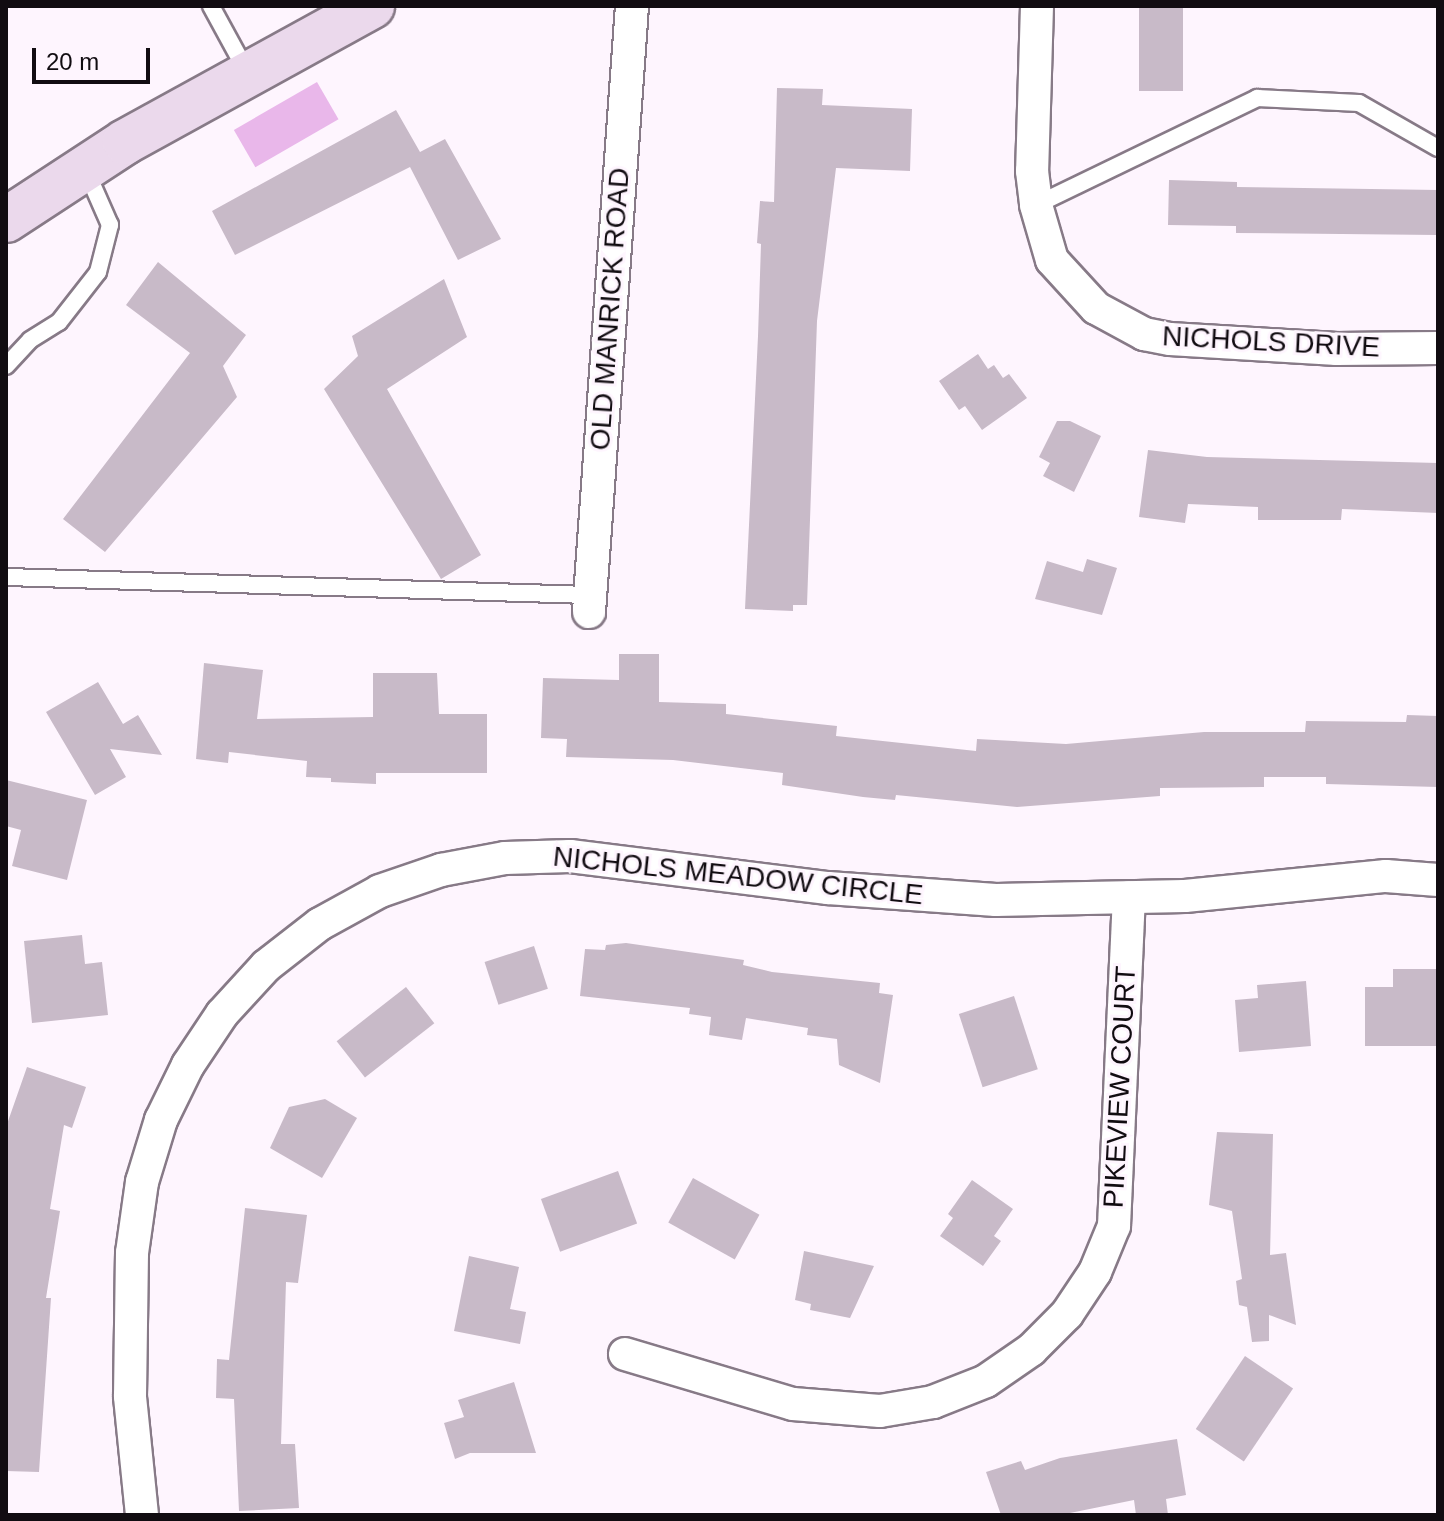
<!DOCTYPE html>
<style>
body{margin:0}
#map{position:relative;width:1444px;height:1521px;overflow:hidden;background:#fef5fe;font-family:Helvetica,sans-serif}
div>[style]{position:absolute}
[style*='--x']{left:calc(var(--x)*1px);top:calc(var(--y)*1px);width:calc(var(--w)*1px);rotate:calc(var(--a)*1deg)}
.green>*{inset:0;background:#e9b7ea;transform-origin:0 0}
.building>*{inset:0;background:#c8bac8;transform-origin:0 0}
.roads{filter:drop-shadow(2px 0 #877a87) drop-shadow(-2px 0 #877a87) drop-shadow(0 2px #877a87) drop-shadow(0 -2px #877a87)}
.lane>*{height:16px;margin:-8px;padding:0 8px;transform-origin:8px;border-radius:8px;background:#fff}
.street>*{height:32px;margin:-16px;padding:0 16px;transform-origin:16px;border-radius:16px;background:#fff}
.secondary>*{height:44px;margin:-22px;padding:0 22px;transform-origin:22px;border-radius:22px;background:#ebd9ec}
span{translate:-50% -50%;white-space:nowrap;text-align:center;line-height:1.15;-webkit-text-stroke:6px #fef5fe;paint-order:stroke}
.street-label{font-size:28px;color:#110c11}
.frame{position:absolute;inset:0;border:8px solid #110c11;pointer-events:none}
.scale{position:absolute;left:32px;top:48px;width:118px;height:36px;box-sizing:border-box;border:4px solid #110c11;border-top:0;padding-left:10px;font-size:24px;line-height:28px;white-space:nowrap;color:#110c11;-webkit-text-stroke:6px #fef5fe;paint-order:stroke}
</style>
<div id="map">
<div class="green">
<div style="left:317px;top:82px;width:43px;height:96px;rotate:60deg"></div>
</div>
<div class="building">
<div style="left:1139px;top:6px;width:44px;height:85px"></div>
<div style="clip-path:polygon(777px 88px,823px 89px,822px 105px,912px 109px,910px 171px,836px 168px,817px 321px,807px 605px,793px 605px,793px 611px,745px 609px,758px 336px,761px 244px,757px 243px,760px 201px,774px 202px)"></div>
<div style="clip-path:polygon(396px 110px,420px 152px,445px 139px,501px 239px,458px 260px,410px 167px,235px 255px,212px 211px)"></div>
<div style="clip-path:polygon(1169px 180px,1237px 182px,1237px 187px,1438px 190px,1437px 235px,1236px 233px,1236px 226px,1168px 225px)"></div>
<div style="clip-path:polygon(158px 262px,246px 335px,223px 366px,237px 397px,105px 552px,63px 519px,190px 353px,126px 305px)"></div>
<div style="clip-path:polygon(444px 279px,467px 337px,387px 389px,481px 555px,441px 579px,324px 389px,358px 356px,352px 336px)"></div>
<div style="clip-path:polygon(978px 354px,988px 369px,994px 365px,1003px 378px,1009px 374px,1027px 398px,982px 430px,965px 406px,959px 410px,939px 381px)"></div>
<div style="clip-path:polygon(1057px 421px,1070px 421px,1101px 436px,1074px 492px,1043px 476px,1050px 463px,1039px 457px)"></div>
<div style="clip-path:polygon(1148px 450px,1207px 457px,1438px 463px,1438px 513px,1342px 509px,1341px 520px,1258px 520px,1258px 507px,1188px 504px,1185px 523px,1139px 517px)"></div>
<div style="clip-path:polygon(1087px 559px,1117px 568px,1102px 615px,1035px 599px,1047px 561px,1083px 572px)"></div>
<div style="clip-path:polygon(619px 654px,659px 654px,659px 702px,726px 704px,726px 714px,837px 726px,836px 736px,976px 751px,977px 739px,1066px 744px,1204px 732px,1305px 732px,1306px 721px,1406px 722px,1407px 715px,1438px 716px,1438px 787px,1326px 784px,1326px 777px,1264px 777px,1264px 787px,1160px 788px,1160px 796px,1017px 807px,896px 795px,895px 800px,863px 797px,782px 785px,783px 773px,673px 760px,566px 757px,567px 739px,541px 738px,543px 678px,619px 680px)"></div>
<div style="clip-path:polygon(204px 663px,263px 670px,257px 719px,373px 717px,373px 673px,437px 673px,439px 714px,487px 714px,487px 773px,376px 773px,376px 784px,331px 782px,331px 778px,306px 777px,307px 761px,229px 752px,228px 763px,196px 759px)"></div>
<div style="clip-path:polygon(98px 682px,123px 724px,138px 715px,162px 755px,110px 749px,126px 777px,95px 795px,46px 712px)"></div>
<div style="clip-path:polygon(6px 780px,87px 800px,67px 880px,12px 866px,21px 830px,6px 826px)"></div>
<div style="clip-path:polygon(82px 935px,85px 964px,102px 962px,108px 1015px,32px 1023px,24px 941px)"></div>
<div style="clip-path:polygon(626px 943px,744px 960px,743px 965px,772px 972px,880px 983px,879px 993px,893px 995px,880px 1083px,839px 1065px,837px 1039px,807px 1035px,808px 1028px,746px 1018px,742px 1040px,709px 1035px,711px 1017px,689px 1014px,690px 1008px,580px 996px,585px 949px,605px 950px,606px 945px)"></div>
<div style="left:534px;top:946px;width:45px;height:52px;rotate:72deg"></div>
<div style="clip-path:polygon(1393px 969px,1438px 969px,1438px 1046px,1365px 1046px,1365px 987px,1393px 987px)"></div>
<div style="clip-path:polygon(1306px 981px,1311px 1046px,1239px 1052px,1235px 1000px,1258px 998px,1257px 985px)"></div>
<div style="left:406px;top:987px;width:46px;height:88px;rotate:52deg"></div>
<div style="left:1014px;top:996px;width:77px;height:58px;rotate:72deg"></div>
<div style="clip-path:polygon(27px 1067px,86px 1087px,72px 1128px,64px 1125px,50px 1209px,60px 1211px,46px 1298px,51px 1298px,39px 1472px,6px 1471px,6px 1127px)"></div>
<div style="clip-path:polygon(325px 1099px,357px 1118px,322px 1178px,270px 1148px,289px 1107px)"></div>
<div style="clip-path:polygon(1217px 1132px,1273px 1134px,1270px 1255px,1286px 1253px,1296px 1325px,1269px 1315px,1269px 1341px,1252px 1342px,1247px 1307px,1239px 1305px,1236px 1281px,1242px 1279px,1232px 1211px,1209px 1205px)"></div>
<div style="left:618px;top:1171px;width:56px;height:82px;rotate:70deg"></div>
<div style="left:693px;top:1178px;width:76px;height:51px;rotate:29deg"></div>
<div style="clip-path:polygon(972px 1180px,1013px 1209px,994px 1236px,1001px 1241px,983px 1266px,940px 1236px,953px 1218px,948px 1214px)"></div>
<div style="clip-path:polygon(245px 1208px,307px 1215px,298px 1283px,286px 1282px,281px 1444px,295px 1444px,299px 1508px,239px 1511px,234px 1399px,216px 1398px,217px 1359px,229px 1360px)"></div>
<div style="clip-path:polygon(804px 1251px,874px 1266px,850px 1318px,810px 1310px,811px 1304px,795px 1300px)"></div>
<div style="clip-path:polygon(469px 1256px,519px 1267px,510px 1309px,526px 1312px,520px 1344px,454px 1331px)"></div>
<div style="left:1245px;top:1356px;width:58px;height:88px;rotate:34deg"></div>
<div style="clip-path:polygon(514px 1382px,536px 1453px,470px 1453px,455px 1459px,444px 1423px,464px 1417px,458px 1400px)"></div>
<div style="clip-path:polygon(1177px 1439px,1186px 1495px,1166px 1499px,1168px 1515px,1136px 1515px,1134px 1500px,1060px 1515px,1001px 1515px,986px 1472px,1021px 1461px,1025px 1470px,1060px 1458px)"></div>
</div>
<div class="roads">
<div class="lane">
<div style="--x:211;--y:6;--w:75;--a:61.4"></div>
<div style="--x:1036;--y:205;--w:246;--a:-25.8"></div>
<div style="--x:1257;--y:98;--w:102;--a:2.8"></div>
<div style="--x:1359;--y:103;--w:91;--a:29.7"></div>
<div style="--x:6;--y:366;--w:35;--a:-47"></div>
<div style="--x:30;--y:340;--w:34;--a:-32"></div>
<div style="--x:59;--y:322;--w:63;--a:-52"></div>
<div style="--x:98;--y:272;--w:49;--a:-75.7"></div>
<div style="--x:110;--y:225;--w:62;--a:-113.7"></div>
<div style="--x:6;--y:577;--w:584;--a:1.77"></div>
</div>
<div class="street">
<div style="--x:1037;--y:6;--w:165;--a:91.7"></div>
<div style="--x:1032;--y:171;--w:34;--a:83"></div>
<div style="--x:1036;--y:205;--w:57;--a:73.8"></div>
<div style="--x:1052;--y:260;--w:65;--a:47.5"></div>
<div style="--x:1096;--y:308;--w:55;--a:28.4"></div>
<div style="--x:1144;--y:334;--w:26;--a:11"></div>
<div style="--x:1170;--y:339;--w:167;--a:3.4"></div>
<div style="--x:1337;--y:349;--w:101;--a:-0.6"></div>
<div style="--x:589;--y:612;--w:608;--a:-85.94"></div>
<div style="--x:625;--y:1354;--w:175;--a:16.6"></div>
<div style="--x:793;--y:1404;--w:87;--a:4.6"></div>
<div style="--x:880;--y:1411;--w:54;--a:-9.6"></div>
<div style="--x:933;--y:1402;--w:57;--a:-21.6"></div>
<div style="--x:986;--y:1381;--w:55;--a:-34.6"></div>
<div style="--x:1031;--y:1350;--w:51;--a:-45"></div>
<div style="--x:1067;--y:1314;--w:50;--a:-56.3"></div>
<div style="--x:1095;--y:1272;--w:50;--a:-67.6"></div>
<div style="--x:1114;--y:1226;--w:329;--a:-87.4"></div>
<div style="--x:142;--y:1515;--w:120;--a:-95.8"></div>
<div style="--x:130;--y:1396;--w:143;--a:-89.2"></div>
<div style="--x:132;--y:1253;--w:72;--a:-82"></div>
<div style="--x:142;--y:1182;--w:65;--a:-73"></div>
<div style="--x:161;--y:1120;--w:61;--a:-63.9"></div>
<div style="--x:188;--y:1065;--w:61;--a:-56.3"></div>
<div style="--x:222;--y:1014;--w:65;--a:-47.5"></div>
<div style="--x:266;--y:966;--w:68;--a:-37.9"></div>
<div style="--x:320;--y:924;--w:68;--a:-28.8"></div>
<div style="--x:380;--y:891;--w:65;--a:-19"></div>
<div style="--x:441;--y:870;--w:65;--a:-10.6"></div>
<div style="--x:505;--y:858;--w:65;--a:-1.8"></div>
<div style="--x:570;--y:856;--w:260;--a:7.1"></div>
<div style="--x:828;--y:888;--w:168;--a:4.1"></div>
<div style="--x:996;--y:900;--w:189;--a:-1.2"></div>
<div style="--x:1185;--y:896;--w:202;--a:-5.7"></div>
<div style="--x:1386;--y:876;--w:52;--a:4.4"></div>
</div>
<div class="secondary">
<div style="--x:6;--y:220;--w:142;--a:-33.2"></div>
<div style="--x:125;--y:142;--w:282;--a:-28.8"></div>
</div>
</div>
<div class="street-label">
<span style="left:610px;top:309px;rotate:-86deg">OLD MANRICK ROAD</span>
<span style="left:1271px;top:342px;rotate:3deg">NICHOLS DRIVE</span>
<span style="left:738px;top:876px;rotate:6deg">NICHOLS MEADOW CIRCLE</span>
<span style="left:1120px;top:1087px;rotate:-87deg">PIKEVIEW COURT</span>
</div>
<div class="frame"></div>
<div class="scale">20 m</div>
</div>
